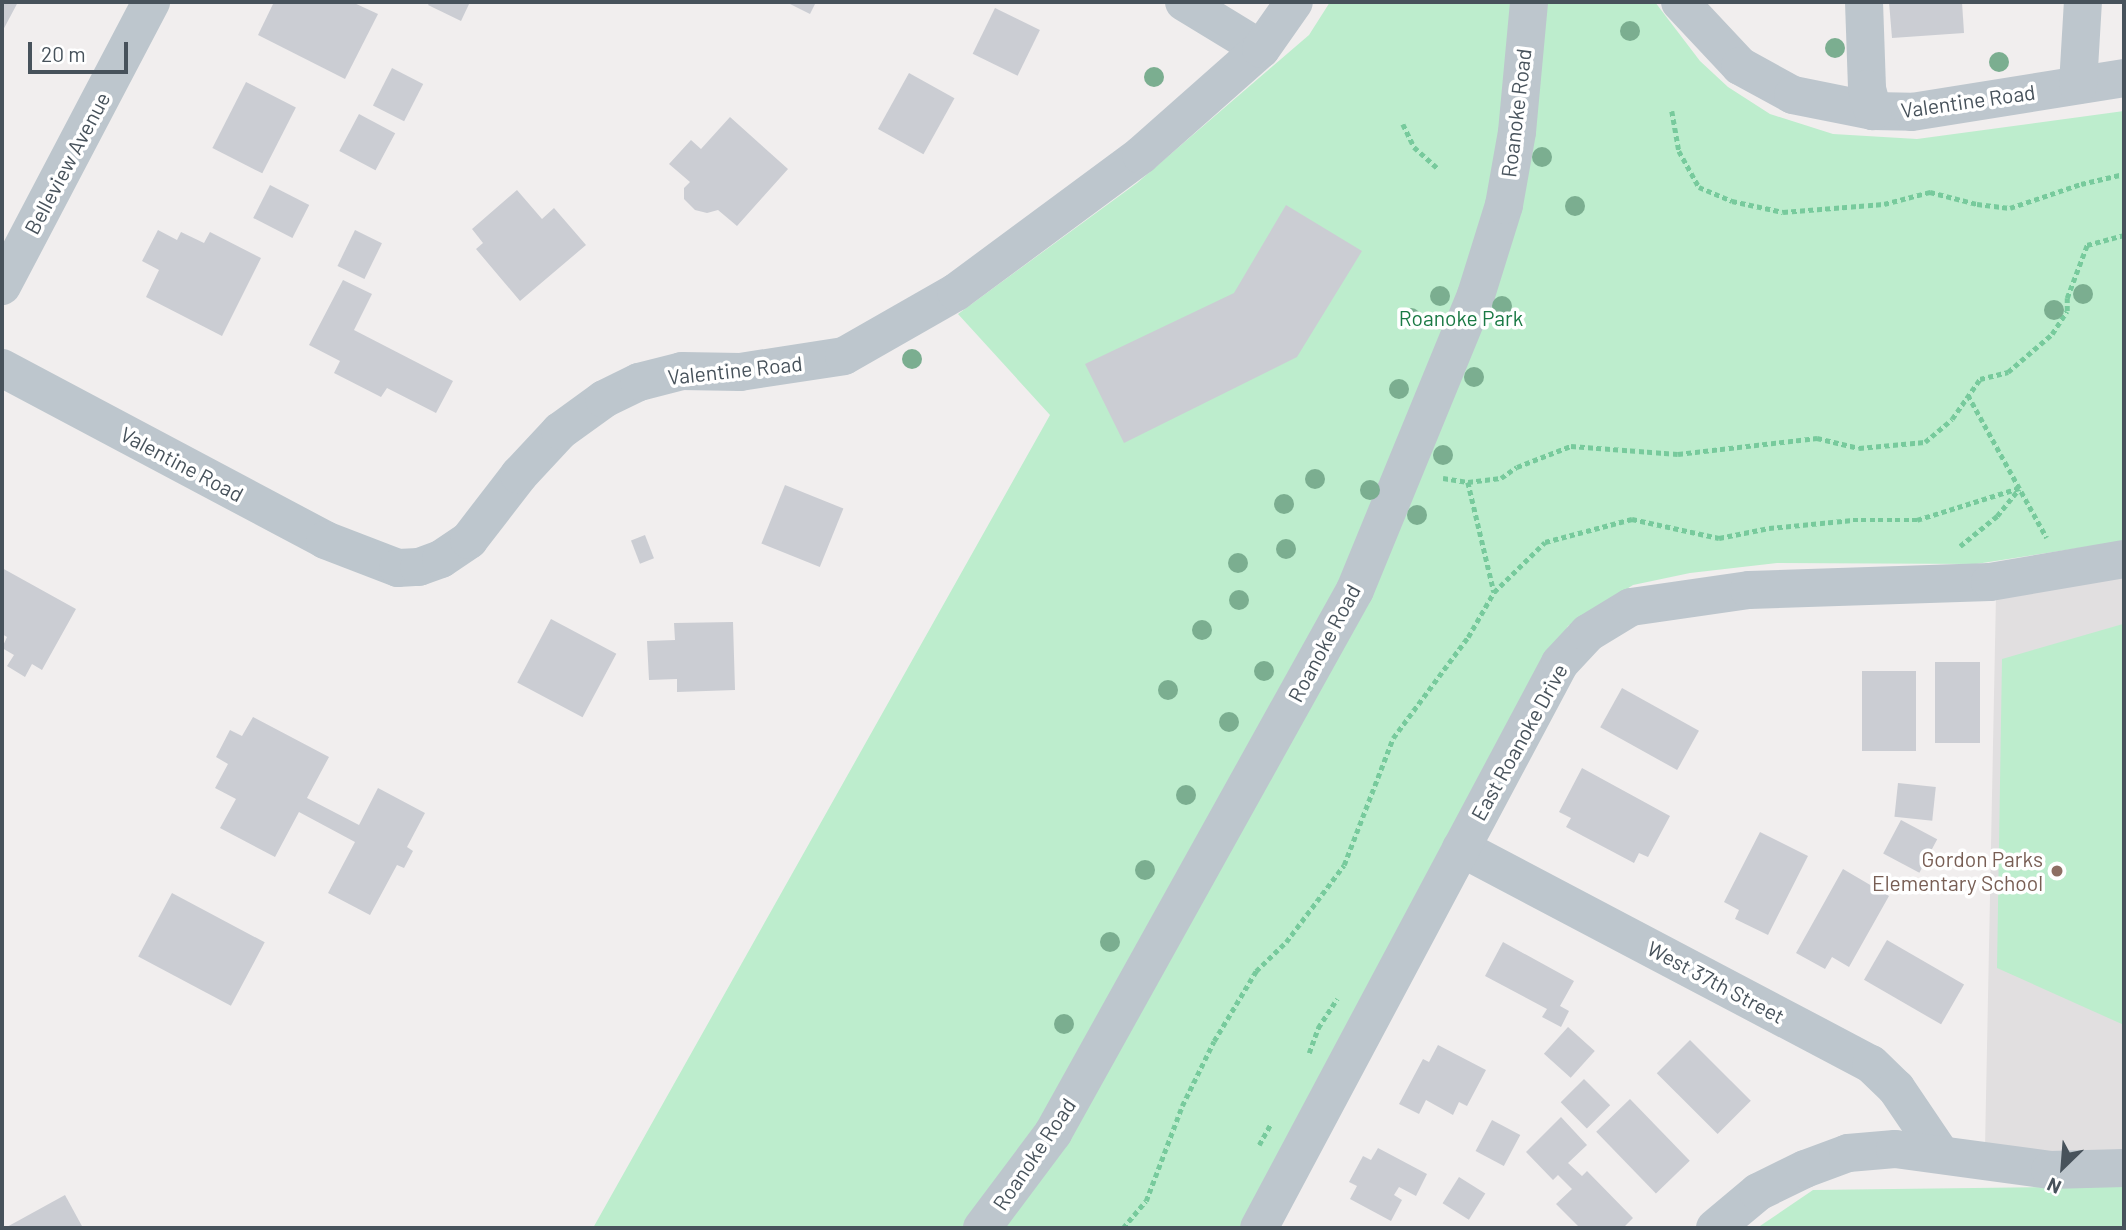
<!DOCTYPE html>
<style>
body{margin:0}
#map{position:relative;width:2126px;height:1230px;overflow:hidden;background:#f1eeee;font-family:Barlow,sans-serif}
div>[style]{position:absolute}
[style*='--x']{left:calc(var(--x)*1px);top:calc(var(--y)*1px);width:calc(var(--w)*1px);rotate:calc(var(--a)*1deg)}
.education>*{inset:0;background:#e1dfe0}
.green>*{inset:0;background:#bdedcd}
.building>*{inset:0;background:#cbcdd3;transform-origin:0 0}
.path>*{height:4.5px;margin-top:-2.25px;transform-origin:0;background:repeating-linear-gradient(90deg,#77ca9c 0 5px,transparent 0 8.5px)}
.minor>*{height:38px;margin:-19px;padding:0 19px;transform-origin:19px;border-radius:19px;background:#bdc6cd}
.trees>*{width:20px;height:20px;margin:-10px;border-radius:50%;background:#7bae90}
.dots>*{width:19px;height:19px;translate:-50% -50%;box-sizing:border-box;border:4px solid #fff;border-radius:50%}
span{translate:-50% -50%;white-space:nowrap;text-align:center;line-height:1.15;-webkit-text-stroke:7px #fff;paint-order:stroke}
.street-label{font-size:21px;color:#47525b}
.park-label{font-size:21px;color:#1a7944}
.education-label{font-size:21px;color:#785e54}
.right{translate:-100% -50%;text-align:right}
.frame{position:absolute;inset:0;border:4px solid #47525b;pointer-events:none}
.north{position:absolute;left:2028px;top:1132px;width:70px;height:70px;-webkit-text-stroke:5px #fff;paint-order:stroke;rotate:205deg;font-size:19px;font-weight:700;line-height:28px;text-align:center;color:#47525b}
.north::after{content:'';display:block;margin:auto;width:24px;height:32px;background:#47525b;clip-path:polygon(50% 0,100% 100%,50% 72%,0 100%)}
.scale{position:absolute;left:28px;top:42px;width:100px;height:32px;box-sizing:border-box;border:4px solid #47525b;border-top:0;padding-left:9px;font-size:21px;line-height:24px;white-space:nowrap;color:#47525b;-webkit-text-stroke:5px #fff;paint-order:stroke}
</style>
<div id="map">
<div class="education">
<div style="clip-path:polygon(2124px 573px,2124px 1154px,2080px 1156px,1985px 1148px,1996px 595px)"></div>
</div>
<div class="green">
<div style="clip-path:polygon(1330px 2px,1655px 2px,1700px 61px,1728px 87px,1770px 114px,1833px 134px,1917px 139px,2124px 111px,2124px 541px,1976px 564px,1777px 563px,1690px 573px,1633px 585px,1568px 626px,1241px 1228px,593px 1228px,1050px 415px,958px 314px,1137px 183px,1309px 35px)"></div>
<div style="clip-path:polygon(2123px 624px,2124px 625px,2124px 1025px,1997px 968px,2002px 659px)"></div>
<div style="clip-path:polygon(2124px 1186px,2124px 1228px,1757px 1228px,1813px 1190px)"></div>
</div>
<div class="building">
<div style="clip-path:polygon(2px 2px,18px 2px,2px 32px)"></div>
<div style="clip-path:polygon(274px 2px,352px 2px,378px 14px,345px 79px,258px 35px)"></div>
<div style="clip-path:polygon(430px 2px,470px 2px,461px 21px,428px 5px)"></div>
<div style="clip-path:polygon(786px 2px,816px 2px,810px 14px)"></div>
<div style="clip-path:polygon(1889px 2px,1962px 2px,1964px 33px,1892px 38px)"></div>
<div style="left:995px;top:8px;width:50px;height:51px;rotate:26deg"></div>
<div style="left:392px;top:68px;width:35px;height:42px;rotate:27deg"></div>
<div style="left:909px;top:73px;width:52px;height:64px;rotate:29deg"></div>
<div style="left:246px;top:82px;width:56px;height:74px;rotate:27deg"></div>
<div style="left:359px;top:114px;width:41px;height:42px;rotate:28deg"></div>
<div style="clip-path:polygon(730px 117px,788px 169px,737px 226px,718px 210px,707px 213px,695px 210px,684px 199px,684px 188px,690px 182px,669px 164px,691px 140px,701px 149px)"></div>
<div style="left:270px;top:185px;width:44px;height:37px;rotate:27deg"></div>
<div style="clip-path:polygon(517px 190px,542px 219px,554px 208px,586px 245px,520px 301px,476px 249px,483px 243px,472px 229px)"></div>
<div style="clip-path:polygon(1286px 205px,1362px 251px,1297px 357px,1124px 443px,1085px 364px,1234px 293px)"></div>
<div style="clip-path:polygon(158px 230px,177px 240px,181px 232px,204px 243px,210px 232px,261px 258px,222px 336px,146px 297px,159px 270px,142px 261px)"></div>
<div style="left:355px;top:230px;width:30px;height:40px;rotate:26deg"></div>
<div style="clip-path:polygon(343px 280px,372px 294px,354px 330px,453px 381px,436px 413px,387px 388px,381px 397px,334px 373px,340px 361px,309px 345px)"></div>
<div style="left:785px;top:485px;width:63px;height:63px;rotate:22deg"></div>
<div style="left:645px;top:535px;width:25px;height:15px;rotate:69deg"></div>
<div style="clip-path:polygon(2px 568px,76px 609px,42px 670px,32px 664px,25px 677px,7px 666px,14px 655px,2px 648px,7px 637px,2px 634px)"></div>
<div style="left:551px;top:619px;width:74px;height:72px;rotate:28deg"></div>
<div style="clip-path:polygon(733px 622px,735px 690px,677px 692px,677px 679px,649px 680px,647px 641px,675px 640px,674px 623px)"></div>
<div style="left:1935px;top:662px;width:45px;height:81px"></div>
<div style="left:1862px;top:671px;width:54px;height:80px"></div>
<div style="left:1622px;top:688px;width:88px;height:45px;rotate:29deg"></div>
<div style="clip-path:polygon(253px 717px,329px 757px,307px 798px,359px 825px,378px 788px,425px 813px,407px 847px,413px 851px,404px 868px,397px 865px,370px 915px,328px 893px,355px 842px,299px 812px,275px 857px,220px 828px,236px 799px,215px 788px,228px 764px,216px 757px,230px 730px,242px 736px)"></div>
<div style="clip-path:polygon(1582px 768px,1670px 816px,1648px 857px,1639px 853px,1634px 863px,1566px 827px,1571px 818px,1559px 812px)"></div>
<div style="left:1898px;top:783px;width:38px;height:34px;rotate:6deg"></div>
<div style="left:1901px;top:820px;width:41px;height:38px;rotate:28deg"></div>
<div style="clip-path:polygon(1760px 832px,1808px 856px,1768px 935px,1735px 919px,1739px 910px,1724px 902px)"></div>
<div style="clip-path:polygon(1843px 869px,1889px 896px,1849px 967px,1832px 957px,1825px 969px,1796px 953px)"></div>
<div style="left:172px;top:893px;width:105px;height:72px;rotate:28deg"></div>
<div style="left:1887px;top:940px;width:89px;height:46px;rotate:30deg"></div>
<div style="clip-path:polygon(1503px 942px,1574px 981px,1560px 1006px,1569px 1011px,1561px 1027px,1542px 1017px,1547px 1009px,1485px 976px)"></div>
<div style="left:1568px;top:1027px;width:36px;height:36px;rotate:42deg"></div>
<div style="left:1690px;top:1040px;width:86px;height:47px;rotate:45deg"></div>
<div style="clip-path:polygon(1438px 1045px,1486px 1070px,1467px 1106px,1459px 1102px,1453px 1115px,1426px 1100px,1419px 1114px,1399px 1104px,1423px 1059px,1429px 1062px)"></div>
<div style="left:1584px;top:1079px;width:37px;height:33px;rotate:45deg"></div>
<div style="left:1630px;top:1099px;width:86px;height:47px;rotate:46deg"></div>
<div style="clip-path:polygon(1561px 1117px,1587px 1145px,1568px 1163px,1582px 1176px,1587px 1171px,1633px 1218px,1623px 1228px,1580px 1228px,1556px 1204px,1572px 1189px,1558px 1175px,1553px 1180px,1526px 1152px)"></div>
<div style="left:1492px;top:1120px;width:32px;height:35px;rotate:28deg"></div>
<div style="clip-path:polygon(1378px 1148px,1427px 1174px,1416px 1196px,1399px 1187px,1394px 1195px,1402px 1200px,1391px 1221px,1350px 1199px,1357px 1186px,1349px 1182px,1363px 1156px,1371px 1160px)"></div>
<div style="left:1459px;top:1177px;width:31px;height:31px;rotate:32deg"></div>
<div style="clip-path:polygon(65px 1195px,83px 1228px,5px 1228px)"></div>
</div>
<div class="path">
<div style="--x:1672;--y:111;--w:41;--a:80.1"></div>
<div style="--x:1679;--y:151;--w:41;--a:60.9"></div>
<div style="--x:1699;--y:187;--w:36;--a:23"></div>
<div style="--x:1732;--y:201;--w:52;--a:12.2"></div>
<div style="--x:1783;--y:212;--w:101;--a:-4.5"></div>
<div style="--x:1884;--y:204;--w:48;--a:-14.6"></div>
<div style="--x:1930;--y:192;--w:49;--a:14.3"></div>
<div style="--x:1977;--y:204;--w:33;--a:7"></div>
<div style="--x:2010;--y:208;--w:75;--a:-18.7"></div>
<div style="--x:2081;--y:184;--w:44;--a:-13.1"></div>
<div style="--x:1403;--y:124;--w:25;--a:64"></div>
<div style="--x:1414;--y:147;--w:31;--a:42"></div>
<div style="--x:1968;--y:395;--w:163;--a:61.1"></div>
<div style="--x:1443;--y:478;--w:25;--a:9"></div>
<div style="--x:1468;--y:482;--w:33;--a:-7"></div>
<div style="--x:1501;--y:478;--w:19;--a:-35"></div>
<div style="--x:1517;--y:467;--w:58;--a:-21.3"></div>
<div style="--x:1571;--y:446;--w:107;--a:4.3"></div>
<div style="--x:1678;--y:454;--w:140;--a:-6.6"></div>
<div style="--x:1817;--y:438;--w:43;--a:13.4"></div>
<div style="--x:1859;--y:448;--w:66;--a:-5.2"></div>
<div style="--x:1925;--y:442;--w:35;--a:-40"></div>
<div style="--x:1952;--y:419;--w:49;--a:-55"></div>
<div style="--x:1980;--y:379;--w:29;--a:-14"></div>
<div style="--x:2008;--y:372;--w:58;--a:-40.8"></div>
<div style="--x:2052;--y:334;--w:27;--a:-57"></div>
<div style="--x:2067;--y:311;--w:13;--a:-90"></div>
<div style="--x:2067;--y:298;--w:57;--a:-69.3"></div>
<div style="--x:2087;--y:245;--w:38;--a:-15"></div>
<div style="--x:1468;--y:482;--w:113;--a:76.7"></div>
<div style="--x:1960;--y:546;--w:48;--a:-39"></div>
<div style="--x:1997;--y:516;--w:35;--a:-51"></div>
<div style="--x:1309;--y:1053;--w:27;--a:-70"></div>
<div style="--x:1318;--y:1028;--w:35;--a:-57"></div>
<div style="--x:1259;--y:1145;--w:23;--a:-61"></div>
<div style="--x:1123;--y:1228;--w:35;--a:-50"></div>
<div style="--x:1146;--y:1201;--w:102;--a:-69.2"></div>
<div style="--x:1182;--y:1106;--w:72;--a:-63.8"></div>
<div style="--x:1214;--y:1041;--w:82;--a:-59"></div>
<div style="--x:1256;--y:971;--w:42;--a:-44"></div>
<div style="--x:1286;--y:942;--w:96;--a:-53"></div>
<div style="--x:1344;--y:865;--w:136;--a:-68.9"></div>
<div style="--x:1393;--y:738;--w:126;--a:-53.4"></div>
<div style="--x:1468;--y:637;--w:52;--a:-60"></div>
<div style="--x:1494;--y:592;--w:71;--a:-44.4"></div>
<div style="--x:1545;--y:542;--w:90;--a:-14.8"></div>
<div style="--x:1632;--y:519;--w:89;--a:12.3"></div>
<div style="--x:1719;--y:538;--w:51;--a:-11.3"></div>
<div style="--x:1769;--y:528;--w:84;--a:-5.4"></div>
<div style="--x:1853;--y:520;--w:64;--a:0"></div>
<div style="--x:1917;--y:520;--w:107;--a:-17.4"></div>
</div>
<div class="minor">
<div style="--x:1184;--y:2;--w:90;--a:31.4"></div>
<div style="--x:1680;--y:2;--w:88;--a:46.8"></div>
<div style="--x:1740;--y:66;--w:60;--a:28.7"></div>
<div style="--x:1793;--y:95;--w:82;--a:11.3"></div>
<div style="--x:1873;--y:111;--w:39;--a:1"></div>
<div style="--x:1912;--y:112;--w:215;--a:-9.1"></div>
<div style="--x:1864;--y:2;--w:87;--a:88"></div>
<div style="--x:1867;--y:89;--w:23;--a:75"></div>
<div style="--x:2078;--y:85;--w:83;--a:-86.6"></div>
<div style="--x:2;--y:286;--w:321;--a:-62.3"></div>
<div style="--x:2;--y:368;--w:366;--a:28"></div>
<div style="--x:325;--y:540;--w:78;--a:21"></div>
<div style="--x:398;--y:568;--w:21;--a:-3"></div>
<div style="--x:419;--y:567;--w:23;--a:-20"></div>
<div style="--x:441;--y:559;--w:34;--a:-34"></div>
<div style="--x:469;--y:540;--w:82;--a:-52.4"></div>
<div style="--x:519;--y:475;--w:60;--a:-47"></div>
<div style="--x:560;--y:431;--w:54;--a:-36"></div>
<div style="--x:604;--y:399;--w:39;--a:-26"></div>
<div style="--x:639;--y:382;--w:44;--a:-14.3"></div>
<div style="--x:682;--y:371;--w:58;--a:1"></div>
<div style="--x:740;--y:372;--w:105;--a:-8.7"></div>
<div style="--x:844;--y:356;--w:129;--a:-29.7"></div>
<div style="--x:956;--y:292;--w:230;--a:-36.5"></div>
<div style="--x:1141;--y:155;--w:160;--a:-41.5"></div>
<div style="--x:1261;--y:49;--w:57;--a:-54.9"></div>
<div style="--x:1461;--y:848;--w:463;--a:27.8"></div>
<div style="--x:1871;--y:1064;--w:35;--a:44"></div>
<div style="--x:1896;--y:1088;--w:78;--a:55.9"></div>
<div style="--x:982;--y:1228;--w:119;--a:-53.2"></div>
<div style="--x:1053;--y:1133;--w:621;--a:-60.92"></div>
<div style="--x:1355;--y:590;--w:319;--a:-67.7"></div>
<div style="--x:1476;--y:295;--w:94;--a:-72.7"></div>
<div style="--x:1504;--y:205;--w:74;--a:-79.9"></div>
<div style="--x:1517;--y:132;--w:131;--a:-84.7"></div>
<div style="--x:1259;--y:1228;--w:640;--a:-61.95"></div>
<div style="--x:1560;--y:663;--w:41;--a:-47"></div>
<div style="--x:1588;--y:633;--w:50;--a:-31.2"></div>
<div style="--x:1631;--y:607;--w:119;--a:-8.2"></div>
<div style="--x:1749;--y:590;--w:241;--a:-1.9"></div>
<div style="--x:1990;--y:582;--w:136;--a:-9.7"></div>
<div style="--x:1715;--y:1228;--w:56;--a:-39.9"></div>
<div style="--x:1758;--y:1192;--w:52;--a:-26.1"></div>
<div style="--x:1805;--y:1169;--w:46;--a:-20.4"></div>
<div style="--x:1848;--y:1153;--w:47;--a:-4.9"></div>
<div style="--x:1895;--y:1149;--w:156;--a:7.7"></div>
<div style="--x:2050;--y:1170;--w:74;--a:-1.5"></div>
</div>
<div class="trees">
<div style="left:1630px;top:31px"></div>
<div style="left:1835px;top:48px"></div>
<div style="left:1999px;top:62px"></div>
<div style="left:1154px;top:77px"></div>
<div style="left:1542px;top:157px"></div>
<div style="left:1575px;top:206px"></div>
<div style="left:2083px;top:294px"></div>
<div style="left:1440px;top:296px"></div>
<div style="left:1502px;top:306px"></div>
<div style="left:2054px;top:310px"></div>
<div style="left:1411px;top:318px"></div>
<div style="left:912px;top:359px"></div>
<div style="left:1474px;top:377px"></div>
<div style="left:1399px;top:389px"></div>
<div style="left:1443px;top:455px"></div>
<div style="left:1315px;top:479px"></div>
<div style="left:1370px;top:490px"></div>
<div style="left:1284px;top:504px"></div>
<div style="left:1417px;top:515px"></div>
<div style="left:1286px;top:549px"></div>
<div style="left:1238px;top:563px"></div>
<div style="left:1239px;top:600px"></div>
<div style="left:1202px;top:630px"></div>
<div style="left:1264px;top:671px"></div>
<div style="left:1168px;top:690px"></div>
<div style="left:1229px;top:722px"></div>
<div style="left:1186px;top:795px"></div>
<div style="left:1145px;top:870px"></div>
<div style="left:1110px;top:942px"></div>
<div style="left:1064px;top:1024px"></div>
</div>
<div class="dots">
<div style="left:2057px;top:871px;background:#8d6e63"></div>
</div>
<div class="street-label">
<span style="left:1968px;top:101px;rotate:-8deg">Valentine Road</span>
<span style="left:1516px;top:113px;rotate:-83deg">Roanoke Road</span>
<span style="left:67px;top:163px;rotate:-62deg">Belleview Avenue</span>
<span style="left:735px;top:370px;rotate:-6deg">Valentine Road</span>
<span style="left:182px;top:464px;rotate:28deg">Valentine Road</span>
<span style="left:1324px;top:643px;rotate:-62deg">Roanoke Road</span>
<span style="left:1519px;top:742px;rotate:-61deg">East Roanoke Drive</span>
<span style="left:1716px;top:982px;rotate:28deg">West 37th Street</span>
<span style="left:1034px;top:1154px;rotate:-56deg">Roanoke Road</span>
</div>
<div class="park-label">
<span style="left:1461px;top:318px">Roanoke Park</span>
</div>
<div class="education-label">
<span class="right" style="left:2043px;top:871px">Gordon Parks<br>Elementary School</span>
</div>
<div class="frame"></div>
<div class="north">N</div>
<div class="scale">20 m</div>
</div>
